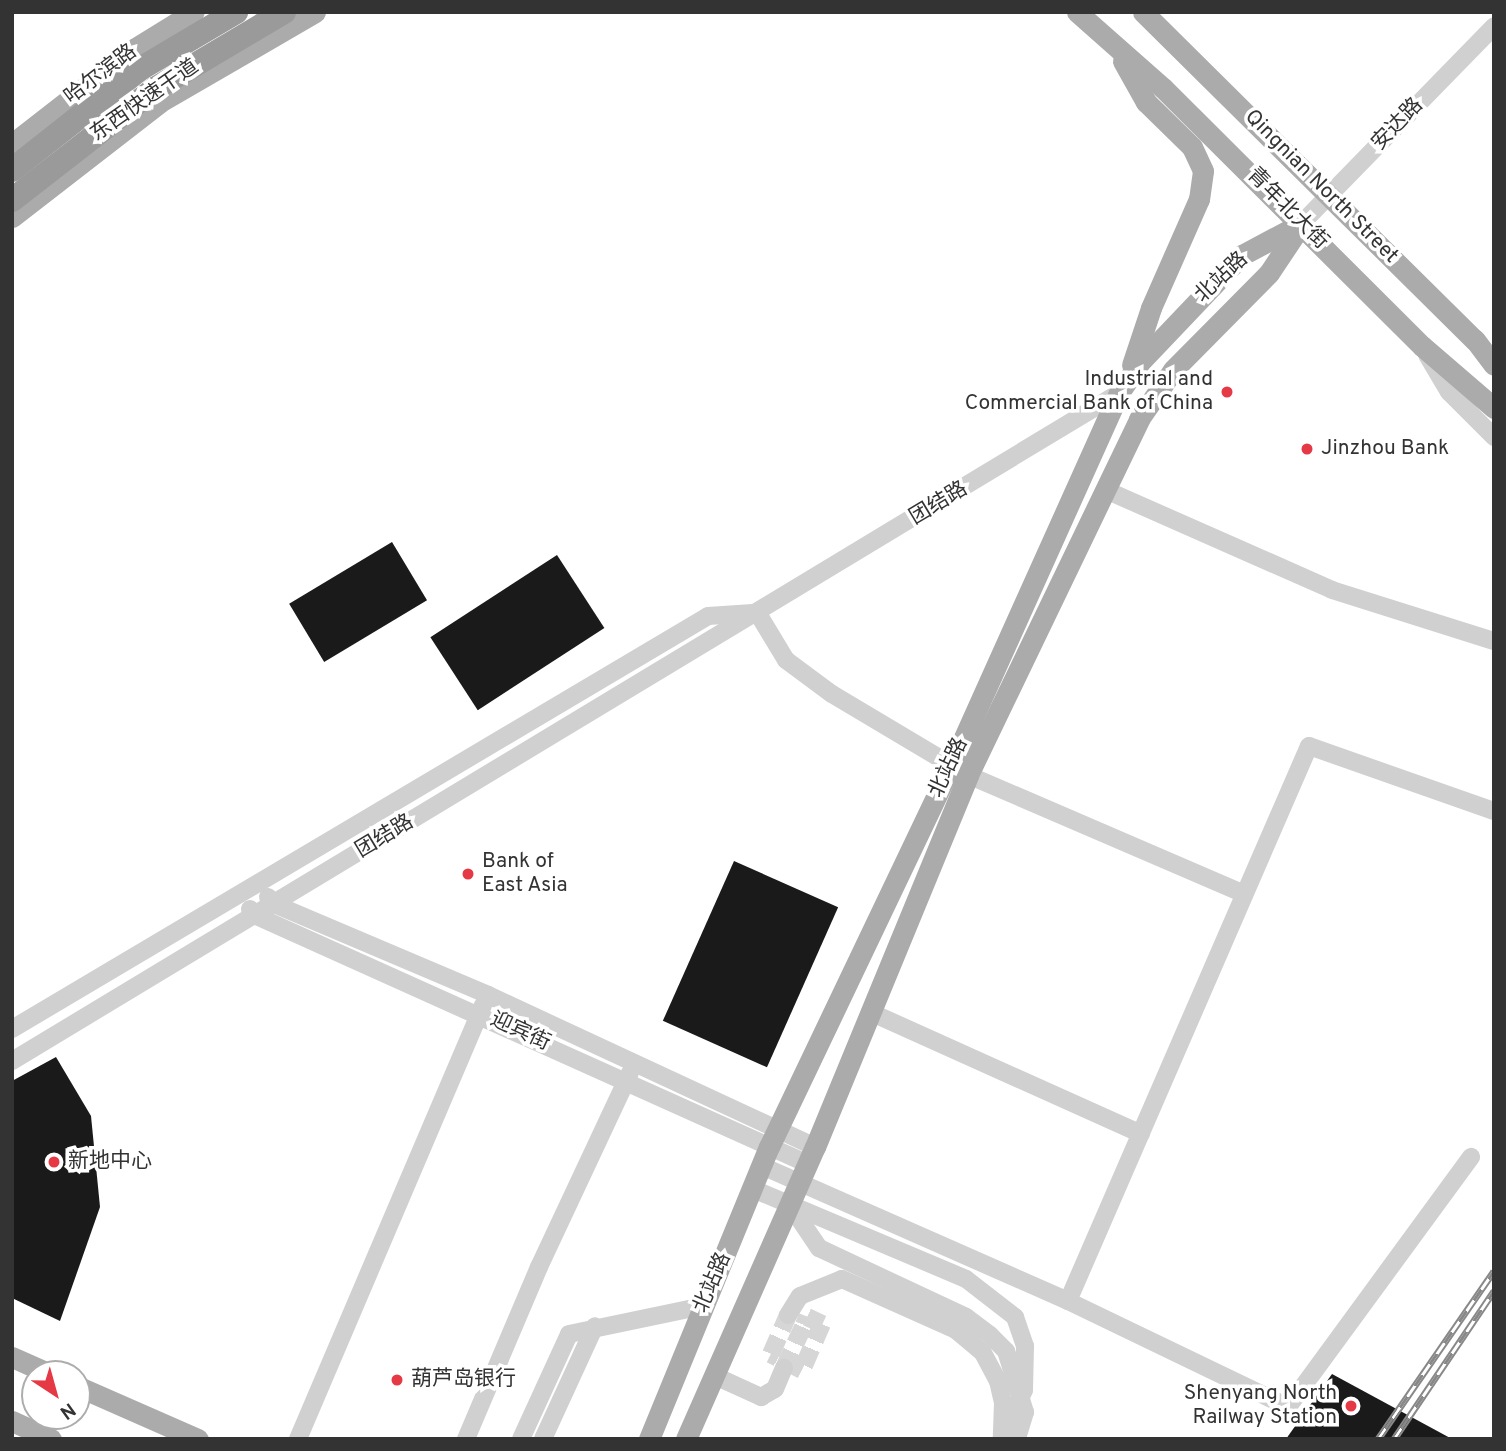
<!DOCTYPE html>
<meta charset="utf-8">
<style>
body{margin:0}
#map{position:relative;width:1506px;height:1451px;overflow:hidden;background:#fff;font-family:Overpass,"Noto Sans SC",sans-serif}
div>[style]{position:absolute}
[style*='--x']{left:calc(var(--x)*1px);top:calc(var(--y)*1px);width:calc(var(--w)*1px);rotate:calc(var(--a)*1deg)}
.building>*{inset:0;background:#1a1a1a;transform-origin:0 0}
.minor-tunnel>*{height:18px;margin-top:-9px;transform-origin:0;background:repeating-linear-gradient(90deg,#d6d6d6 0 18px,transparent 0 27px)}
.minor>*{height:18px;margin:-9px;padding:0 9px;transform-origin:9px;border-radius:9px;background:#d0d0d0}
.major>*{height:21px;margin:-10.5px;padding:0 10.5px;transform-origin:10.5px;border-radius:10.5px;background:#ababab}
.highway>*{height:24px;margin:-12px;padding:0 12px;transform-origin:12px;border-radius:12px;background:#9a9a9a}
.rail>*{height:7px;margin-top:-3.5px;transform-origin:0;background:repeating-linear-gradient(90deg,#fff 0 13px,#888 0 26px);box-sizing:border-box;border-block:2px solid #888}
.minor-bridge>*{height:18px;margin:-9px;padding:0 9px;transform-origin:9px;border-radius:9px;background:#d0d0d0}
.dots>*{width:19px;height:19px;translate:-50% -50%;box-sizing:border-box;border:4px solid #fff;border-radius:50%}
span{translate:-50% -50%;white-space:nowrap;text-align:center;line-height:1.15;-webkit-text-stroke:7px #fff;paint-order:stroke}
.street-label{font-size:21px;color:#333}
.poi-label{font-size:21px;color:#333}
.right{translate:-100% -50%;text-align:right}
.left{translate:0 -50%;text-align:left}
.frame{position:absolute;inset:0;border:14px solid #333;pointer-events:none}
.north{position:absolute;left:21px;top:1360px;width:70px;height:70px;box-sizing:border-box;background:#fff;border:2px solid #adadad;border-radius:50%;rotate:144deg;font-size:19px;font-weight:700;line-height:28px;text-align:center;color:#333}
.north::after{content:'';display:block;margin:auto;width:24px;height:32px;background:#e63946;clip-path:polygon(50% 0,100% 100%,50% 72%,0 100%)}
</style>
<div id="map">
<div class="building">
<div style="left:392px;top:542px;width:68px;height:120px;rotate:59deg"></div>
<div style="left:557px;top:555px;width:87px;height:151px;rotate:57deg"></div>
<div style="left:734px;top:861px;width:114px;height:175px;rotate:24deg"></div>
<div style="clip-path:polygon(56px 1057px,91px 1116px,100px 1207px,60px 1321px,12px 1298px,12px 1081px)"></div>
<div style="clip-path:polygon(1332px 1374px,1452px 1439px,1286px 1439px)"></div>
</div>
<div class="minor-tunnel">
<div style="--x:784;--y:1368;--w:47;--a:-65.1"></div>
<div style="--x:804;--y:1325;--w:9;--a:-69"></div>
<div style="--x:807;--y:1317;--w:17;--a:25"></div>
<div style="--x:822;--y:1324;--w:50;--a:113.5"></div>
<div style="--x:802;--y:1370;--w:35;--a:-153"></div>
<div style="--x:771;--y:1354;--w:43;--a:-66.4"></div>
</div>
<div class="minor">
<div style="--x:1302;--y:223;--w:275;--a:-45.7"></div>
<div style="--x:1427;--y:355;--w:43;--a:59.3"></div>
<div style="--x:1449;--y:392;--w:64;--a:45"></div>
<div style="--x:1108;--y:491;--w:245;--a:23.8"></div>
<div style="--x:1332;--y:590;--w:170;--a:17.5"></div>
<div style="--x:757;--y:612;--w:56;--a:58.9"></div>
<div style="--x:786;--y:660;--w:57;--a:36.5"></div>
<div style="--x:832;--y:694;--w:158;--a:30.8"></div>
<div style="--x:968;--y:775;--w:301;--a:23.3"></div>
<div style="--x:268;--y:897;--w:9;--a:49"></div>
<div style="--x:274;--y:904;--w:233;--a:23"></div>
<div style="--x:488;--y:995;--w:361;--a:24.9"></div>
<div style="--x:250;--y:909;--w:7;--a:56"></div>
<div style="--x:254;--y:915;--w:607;--a:24.2"></div>
<div style="--x:870;--y:1012;--w:297;--a:24.2"></div>
<div style="--x:12;--y:1029;--w:809;--a:-30.68"></div>
<div style="--x:708;--y:616;--w:45;--a:-3.8"></div>
<div style="--x:12;--y:1061;--w:1293;--a:-31.11"></div>
<div style="--x:762;--y:1166;--w:334;--a:23.8"></div>
<div style="--x:1068;--y:1301;--w:244;--a:25.7"></div>
<div style="--x:1288;--y:1407;--w:310;--a:-53.8"></div>
<div style="--x:753;--y:1189;--w:231;--a:22.9"></div>
<div style="--x:790;--y:1205;--w:52;--a:56"></div>
<div style="--x:819;--y:1248;--w:162;--a:25.1"></div>
<div style="--x:966;--y:1317;--w:30;--a:37"></div>
<div style="--x:990;--y:1335;--w:23;--a:45"></div>
<div style="--x:1006;--y:1351;--w:64;--a:72.7"></div>
<div style="--x:1025;--y:1412;--w:28;--a:107"></div>
<div style="--x:1068;--y:1301;--w:605;--a:-66.53"></div>
<div style="--x:1309;--y:746;--w:196;--a:19.4"></div>
<div style="--x:788;--y:1315;--w:22;--a:-58"></div>
<div style="--x:800;--y:1296;--w:45;--a:-22"></div>
<div style="--x:842;--y:1279;--w:125;--a:24.1"></div>
<div style="--x:956;--y:1330;--w:35;--a:40"></div>
<div style="--x:983;--y:1353;--w:32;--a:62"></div>
<div style="--x:998;--y:1381;--w:22;--a:77"></div>
<div style="--x:1003;--y:1402;--w:37;--a:92"></div>
<div style="--x:715;--y:1376;--w:51;--a:24.5"></div>
<div style="--x:761;--y:1397;--w:16;--a:-30"></div>
<div style="--x:775;--y:1389;--w:23;--a:-67"></div>
<div style="--x:298;--y:1439;--w:472;--a:-66.9"></div>
<div style="--x:466;--y:1439;--w:187;--a:-67"></div>
<div style="--x:539;--y:1267;--w:214;--a:-64.9"></div>
<div style="--x:521;--y:1439;--w:115;--a:-65.4"></div>
<div style="--x:569;--y:1334;--w:137;--a:-11.8"></div>
<div style="--x:543;--y:1439;--w:124;--a:-65.3"></div>
</div>
<div class="major">
<div style="--x:1077;--y:12;--w:115;--a:41.5"></div>
<div style="--x:1163;--y:88;--w:366;--a:44.9"></div>
<div style="--x:1422;--y:346;--w:95;--a:40.7"></div>
<div style="--x:1143;--y:12;--w:467;--a:44.7"></div>
<div style="--x:1475;--y:340;--w:31;--a:53"></div>
<div style="--x:1123;--y:61;--w:47;--a:60.7"></div>
<div style="--x:1146;--y:102;--w:64;--a:44.4"></div>
<div style="--x:1192;--y:147;--w:26;--a:65"></div>
<div style="--x:1203;--y:171;--w:28;--a:98"></div>
<div style="--x:1199;--y:199;--w:119;--a:113.8"></div>
<div style="--x:1151;--y:308;--w:60;--a:108.4"></div>
<div style="--x:12;--y:144;--w:155;--a:-37.9"></div>
<div style="--x:134;--y:49;--w:70;--a:-31.7"></div>
<div style="--x:12;--y:217;--w:187;--a:-37.8"></div>
<div style="--x:160;--y:102;--w:179;--a:-30.1"></div>
<div style="--x:12;--y:1357;--w:42;--a:24.1"></div>
<div style="--x:77;--y:1386;--w:132;--a:23.7"></div>
<div style="--x:12;--y:1421;--w:43;--a:24.8"></div>
<div style="--x:649;--y:1439;--w:316;--a:-67.7"></div>
<div style="--x:769;--y:1147;--w:427;--a:-64.5"></div>
<div style="--x:953;--y:762;--w:405;--a:-65.8"></div>
<div style="--x:1119;--y:393;--w:36;--a:-56"></div>
<div style="--x:1139;--y:363;--w:149;--a:-46.4"></div>
<div style="--x:1242;--y:255;--w:68;--a:-28.1"></div>
<div style="--x:686;--y:1439;--w:319;--a:-66.2"></div>
<div style="--x:815;--y:1147;--w:402;--a:-67.6"></div>
<div style="--x:968;--y:775;--w:395;--a:-64.3"></div>
<div style="--x:1139;--y:419;--w:60;--a:-55.2"></div>
<div style="--x:1173;--y:370;--w:136;--a:-45.3"></div>
<div style="--x:1269;--y:273;--w:58;--a:-56.3"></div>
</div>
<div class="highway">
<div style="--x:12;--y:170;--w:163;--a:-38.3"></div>
<div style="--x:140;--y:69;--w:112;--a:-30.7"></div>
<div style="--x:12;--y:200;--w:182;--a:-37.9"></div>
<div style="--x:156;--y:88;--w:149;--a:-30.7"></div>
</div>
<div class="rail">
<div style="--x:1378;--y:1439;--w:204;--a:-55.4"></div>
<div style="--x:1394;--y:1439;--w:179;--a:-56"></div>
</div>
<div class="minor-bridge">
<div style="--x:966;--y:1279;--w:62;--a:37.8"></div>
<div style="--x:1015;--y:1317;--w:31;--a:71"></div>
<div style="--x:1025;--y:1346;--w:44;--a:91.3"></div>
<div style="--x:1024;--y:1390;--w:53;--a:113.2"></div>
</div>
<div class="dots">
<div style="left:1227px;top:392px;background:#e63946"></div>
<div style="left:1307px;top:449px;background:#e63946"></div>
<div style="left:468px;top:874px;background:#e63946"></div>
<div style="left:54px;top:1162px;background:#e63946"></div>
<div style="left:397px;top:1380px;background:#e63946"></div>
<div style="left:1351px;top:1406px;background:#e63946"></div>
</div>
<div class="street-label">
<span style="left:101px;top:75px;rotate:-37deg">哈尔滨路</span>
<span style="left:145px;top:101px;rotate:-35deg">东西快速干道</span>
<span style="left:1398px;top:125px;rotate:-46deg">安达路</span>
<span style="left:1321px;top:187px;rotate:45deg">Qingnian North Street</span>
<span style="left:1287px;top:209px;rotate:45deg">青年北大街</span>
<span style="left:1222px;top:278px;rotate:-43deg">北站路</span>
<span style="left:939px;top:504px;rotate:-31deg">团结路</span>
<span style="left:949px;top:768px;rotate:-65deg">北站路</span>
<span style="left:385px;top:837px;rotate:-31deg">团结路</span>
<span style="left:520px;top:1032px;rotate:25deg">迎宾街</span>
<span style="left:713px;top:1283px;rotate:-67deg">北站路</span>
</div>
<div class="poi-label">
<span class="right" style="left:1213px;top:392px">Industrial and<br>Commercial Bank of China</span>
<span class="left" style="left:1321px;top:449px">Jinzhou Bank</span>
<span class="left" style="left:482px;top:874px">Bank of<br>East Asia</span>
<span class="left" style="left:68px;top:1162px">新地中心</span>
<span class="left" style="left:411px;top:1380px">葫芦岛银行</span>
<span class="right" style="left:1337px;top:1406px">Shenyang North<br>Railway Station</span>
</div>
<div class="frame"></div>
<div class="north">N</div>
</div>
